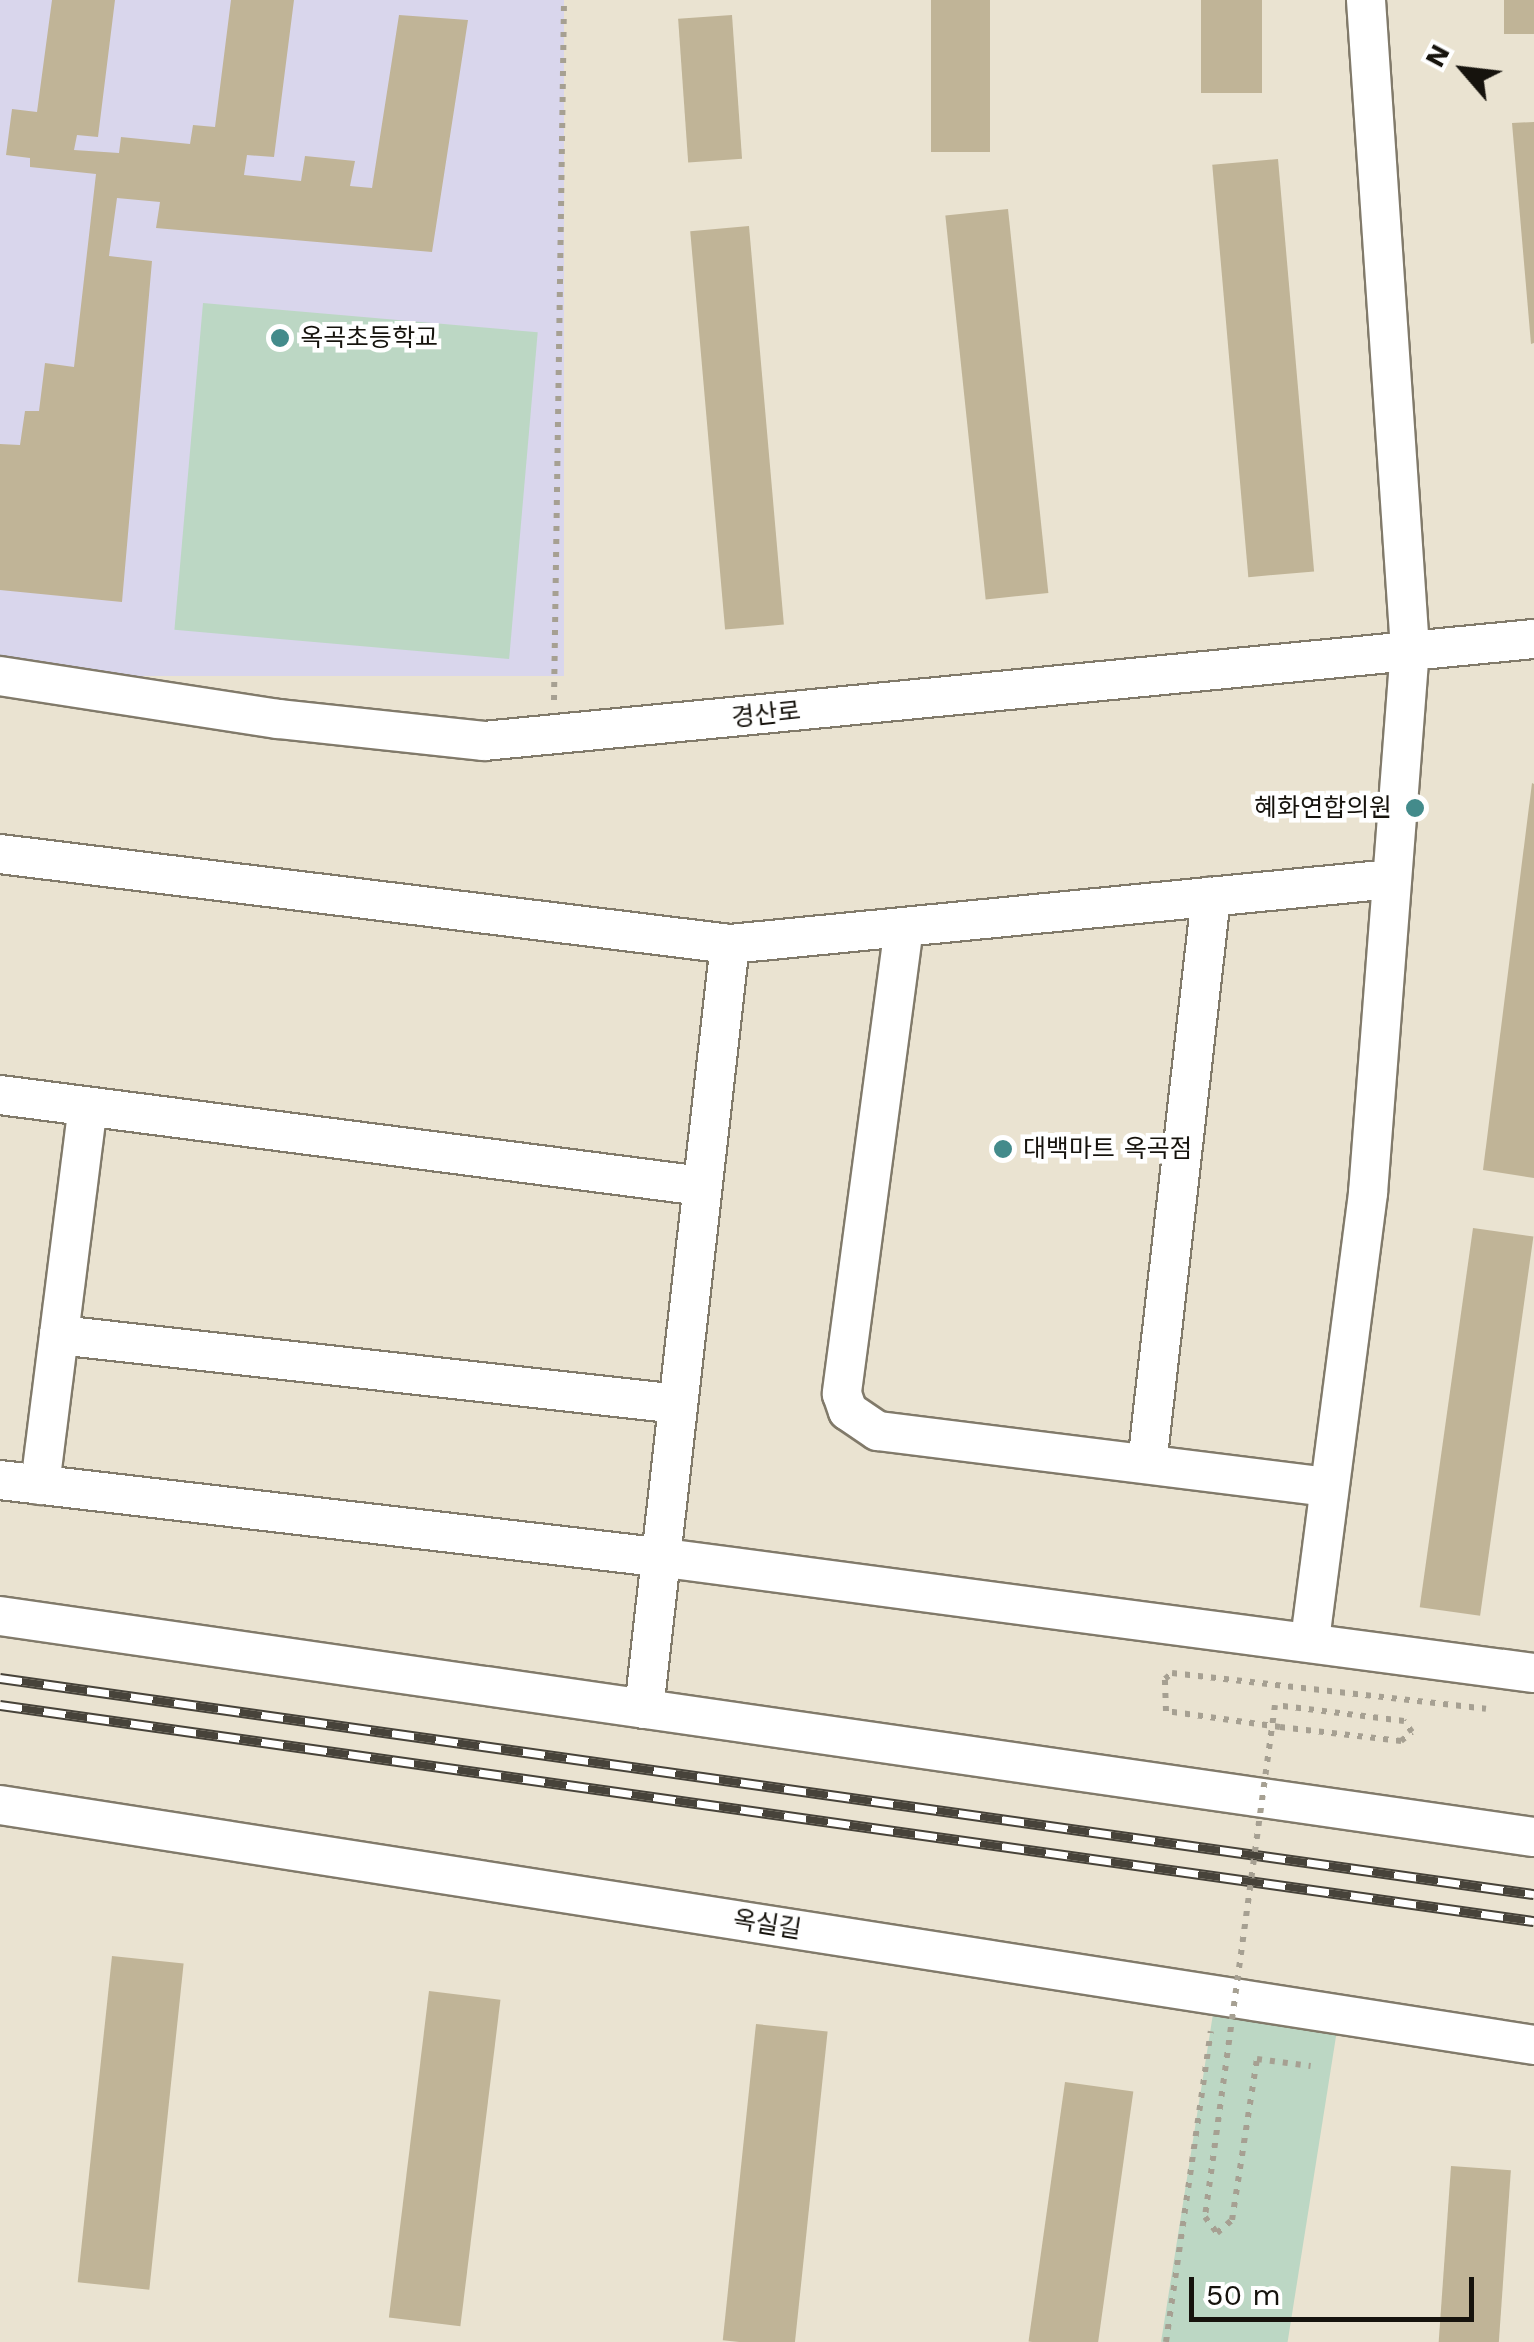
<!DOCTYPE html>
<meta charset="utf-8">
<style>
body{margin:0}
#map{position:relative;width:1534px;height:2342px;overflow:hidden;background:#eae3d1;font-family:"Work Sans","Noto Sans KR",sans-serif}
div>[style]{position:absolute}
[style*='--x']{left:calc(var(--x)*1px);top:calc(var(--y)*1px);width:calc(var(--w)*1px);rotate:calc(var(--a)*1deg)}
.education>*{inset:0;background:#d9d6ec;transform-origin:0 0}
.green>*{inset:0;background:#bcd7c4;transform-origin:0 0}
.building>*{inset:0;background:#c0b497;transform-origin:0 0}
.path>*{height:6px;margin-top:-3px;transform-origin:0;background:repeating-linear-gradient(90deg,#a6a092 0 5px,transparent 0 13px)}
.roads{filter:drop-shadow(2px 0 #817a6a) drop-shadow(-2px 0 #817a6a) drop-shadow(0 2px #817a6a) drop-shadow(0 -2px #817a6a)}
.street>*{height:38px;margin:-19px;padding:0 19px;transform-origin:19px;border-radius:19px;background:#fff}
.rail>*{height:11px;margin-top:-5.5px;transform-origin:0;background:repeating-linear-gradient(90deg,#fff 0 22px,#47433a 0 44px);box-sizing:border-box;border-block:2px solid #47433a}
.path-bridge>*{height:6px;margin-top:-3px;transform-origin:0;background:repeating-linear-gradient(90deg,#a6a092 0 5px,transparent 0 13px)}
.dots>*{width:28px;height:28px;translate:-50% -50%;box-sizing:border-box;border:5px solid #fff;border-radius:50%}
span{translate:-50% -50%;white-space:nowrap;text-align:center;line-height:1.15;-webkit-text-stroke:9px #fff;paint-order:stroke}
.poi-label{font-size:25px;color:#16130d}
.left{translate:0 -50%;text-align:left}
.right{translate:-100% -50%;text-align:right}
.street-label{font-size:25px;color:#16130d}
.north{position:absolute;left:1414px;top:20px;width:100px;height:100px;-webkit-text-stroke:8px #fff;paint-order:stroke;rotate:298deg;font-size:28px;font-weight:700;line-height:40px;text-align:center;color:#16130d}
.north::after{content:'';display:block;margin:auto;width:35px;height:45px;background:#16130d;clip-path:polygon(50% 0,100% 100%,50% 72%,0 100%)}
.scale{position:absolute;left:1189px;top:2277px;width:285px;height:45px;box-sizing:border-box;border:5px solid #16130d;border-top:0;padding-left:12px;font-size:30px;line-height:35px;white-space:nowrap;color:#16130d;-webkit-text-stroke:8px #fff;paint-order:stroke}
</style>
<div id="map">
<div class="education">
<div style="left:0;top:0;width:564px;height:676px"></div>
</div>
<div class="green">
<div style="left:203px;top:303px;width:336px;height:328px;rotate:5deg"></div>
<div style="left:1216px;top:1995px;width:125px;height:351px;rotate:9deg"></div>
</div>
<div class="building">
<div style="clip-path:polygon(52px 0,115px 0,98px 137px,77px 135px,74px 150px,119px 153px,121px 137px,190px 144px,193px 125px,215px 127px,231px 0,294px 0,274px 157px,247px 155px,244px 175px,301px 181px,305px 156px,355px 161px,350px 186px,372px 188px,399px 15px,468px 20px,432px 252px,156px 228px,160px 202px,117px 198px,109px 256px,152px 261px,122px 602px,0 590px,0 444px,20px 445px,25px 411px,39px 411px,45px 363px,74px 367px,96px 174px,30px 167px,30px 158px,6px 155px,12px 109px,37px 112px)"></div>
<div style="left:931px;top:0;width:59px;height:152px"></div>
<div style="left:1201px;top:0;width:61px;height:93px"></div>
<div style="left:1504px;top:0;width:30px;height:34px"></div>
<div style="left:732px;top:15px;width:144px;height:54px;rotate:86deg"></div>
<div style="clip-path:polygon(1534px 122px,1534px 343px,1531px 344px,1512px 123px)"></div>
<div style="left:1278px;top:159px;width:414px;height:66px;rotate:85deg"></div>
<div style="left:1008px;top:209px;width:386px;height:63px;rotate:84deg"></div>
<div style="left:749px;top:226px;width:400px;height:59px;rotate:85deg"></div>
<div style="clip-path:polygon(1532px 783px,1534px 784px,1534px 1178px,1483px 1170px)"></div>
<div style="left:1473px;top:1228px;width:61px;height:383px;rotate:8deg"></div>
<div style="left:112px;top:1956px;width:72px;height:328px;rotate:6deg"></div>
<div style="left:429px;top:1991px;width:72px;height:329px;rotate:7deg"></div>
<div style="left:756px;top:2024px;width:72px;height:318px;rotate:6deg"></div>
<div style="left:1065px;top:2082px;width:69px;height:262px;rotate:8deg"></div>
<div style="left:1451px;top:2166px;width:60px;height:177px;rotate:4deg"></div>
</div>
<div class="path">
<div style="--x:554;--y:700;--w:700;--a:-89.18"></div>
<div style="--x:1280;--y:1727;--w:115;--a:-172"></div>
<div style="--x:1166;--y:1711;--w:32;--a:-92"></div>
<div style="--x:1165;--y:1679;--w:9;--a:-41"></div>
<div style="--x:1172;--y:1673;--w:316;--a:6.5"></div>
<div style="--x:1166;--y:2342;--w:314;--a:-81.8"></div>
</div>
<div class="roads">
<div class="street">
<div style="--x:0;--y:676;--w:281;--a:8.8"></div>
<div style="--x:278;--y:719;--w:207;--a:6.1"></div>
<div style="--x:484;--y:741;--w:1055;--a:-5.55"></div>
<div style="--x:0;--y:854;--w:736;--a:7.03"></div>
<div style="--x:730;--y:944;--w:665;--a:-5.61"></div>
<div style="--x:904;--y:927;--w:471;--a:97.6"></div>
<div style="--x:842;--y:1394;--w:18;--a:71"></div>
<div style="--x:848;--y:1411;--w:36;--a:34"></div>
<div style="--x:878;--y:1431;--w:453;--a:7.1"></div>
<div style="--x:0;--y:1095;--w:708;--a:7.39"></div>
<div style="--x:59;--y:1335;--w:623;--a:6.36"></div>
<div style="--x:1147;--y:1464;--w:571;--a:-83.56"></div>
<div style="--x:0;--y:1480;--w:670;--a:6.69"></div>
<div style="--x:665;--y:1558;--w:877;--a:7.54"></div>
<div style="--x:40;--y:1485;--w:381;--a:-82.8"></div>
<div style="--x:0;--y:1616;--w:1550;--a:8.2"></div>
<div style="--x:1310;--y:1640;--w:451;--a:-82.6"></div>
<div style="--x:1368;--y:1193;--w:546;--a:-85.59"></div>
<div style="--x:1410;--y:649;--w:650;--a:-93.88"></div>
<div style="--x:644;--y:1709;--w:770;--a:-83.59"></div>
<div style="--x:0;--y:1805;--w:1553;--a:8.89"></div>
</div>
</div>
<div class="rail">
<div style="--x:0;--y:1678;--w:1549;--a:8.02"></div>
<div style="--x:0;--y:1705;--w:1549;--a:8.02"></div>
</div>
<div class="path-bridge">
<div style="--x:1280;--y:1727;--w:122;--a:6.6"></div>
<div style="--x:1401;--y:1741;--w:14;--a:-39"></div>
<div style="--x:1412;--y:1732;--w:14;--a:-126"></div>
<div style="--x:1404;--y:1721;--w:130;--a:-172.9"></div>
<div style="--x:1275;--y:1705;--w:517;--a:97.79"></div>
<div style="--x:1205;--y:2217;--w:20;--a:53"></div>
<div style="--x:1217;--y:2233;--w:20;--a:-41"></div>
<div style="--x:1232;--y:2220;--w:163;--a:-81.2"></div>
<div style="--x:1257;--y:2059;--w:54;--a:7.4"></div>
</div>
<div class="dots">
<div style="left:280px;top:338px;background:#438b8b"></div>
<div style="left:1415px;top:808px;background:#438b8b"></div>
<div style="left:1003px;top:1149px;background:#438b8b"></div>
</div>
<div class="poi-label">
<span class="left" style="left:300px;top:338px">옥곡초등학교</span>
<span class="right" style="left:1392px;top:808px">혜화연합의원</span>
<span class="left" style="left:1023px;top:1149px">대백마트 옥곡점</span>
</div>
<div class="street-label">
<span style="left:766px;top:715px;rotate:-6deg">경산로</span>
<span style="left:767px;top:1925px;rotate:9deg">옥실길</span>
</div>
<div class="north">N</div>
<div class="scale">50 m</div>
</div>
